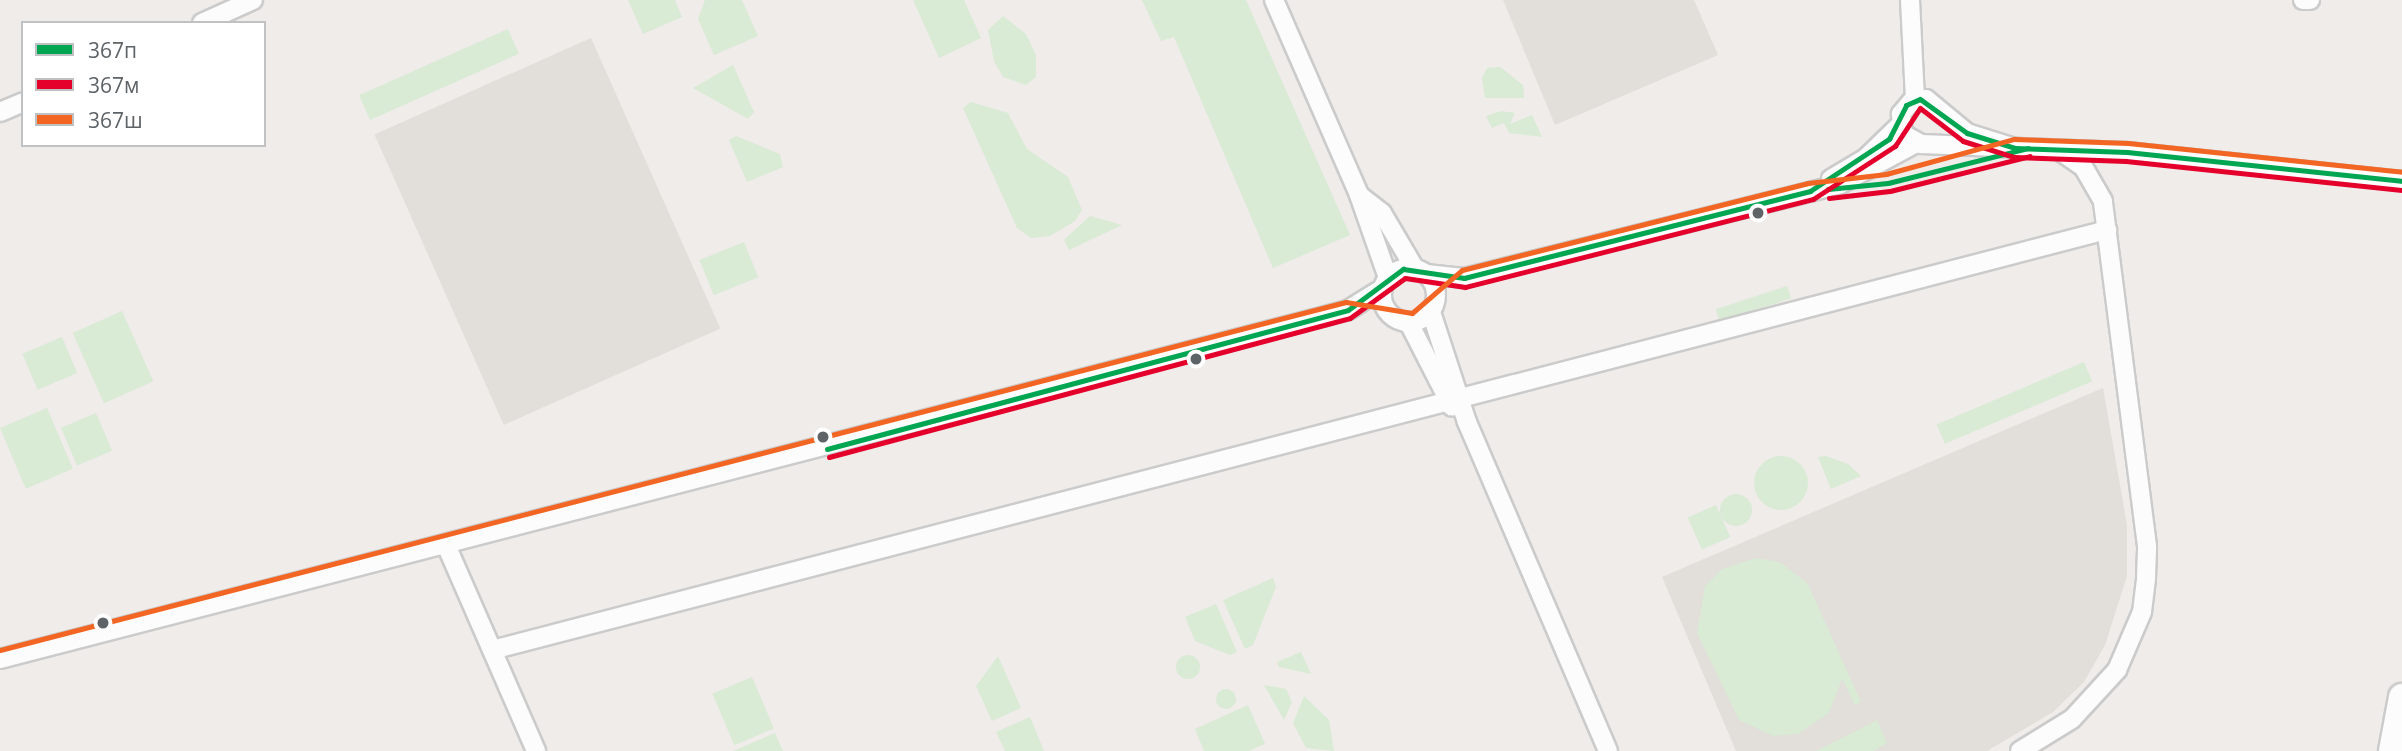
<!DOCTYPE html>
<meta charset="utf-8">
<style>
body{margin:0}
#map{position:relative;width:2402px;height:751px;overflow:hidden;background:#efece9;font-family:"Open Sans",sans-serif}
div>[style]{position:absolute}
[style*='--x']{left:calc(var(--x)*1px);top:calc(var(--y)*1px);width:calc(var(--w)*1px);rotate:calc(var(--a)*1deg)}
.education>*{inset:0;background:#e2ded9;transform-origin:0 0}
.green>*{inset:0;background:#d9ead5;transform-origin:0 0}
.round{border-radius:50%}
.roads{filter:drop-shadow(2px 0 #cbcbcb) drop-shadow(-2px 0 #cbcbcb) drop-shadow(0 2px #cbcbcb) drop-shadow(0 -2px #cbcbcb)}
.minor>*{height:18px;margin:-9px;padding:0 9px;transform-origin:9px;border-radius:9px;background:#fdfcfc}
.minor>.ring{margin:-9px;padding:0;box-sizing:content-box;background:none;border:18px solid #fdfcfc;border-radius:50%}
.secondary>*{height:26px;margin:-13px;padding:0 13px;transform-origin:13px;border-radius:13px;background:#fdfcfc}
.bus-1>*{height:5px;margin:-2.5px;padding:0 2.5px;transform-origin:2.5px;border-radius:2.5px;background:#00a651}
.bus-2>*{height:5px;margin:-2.5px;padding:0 2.5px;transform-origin:2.5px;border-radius:2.5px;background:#e4002b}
.bus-3>*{height:5px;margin:-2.5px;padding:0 2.5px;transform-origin:2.5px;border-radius:2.5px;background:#f26522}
.dots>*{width:19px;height:19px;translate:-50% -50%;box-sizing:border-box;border:4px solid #fff;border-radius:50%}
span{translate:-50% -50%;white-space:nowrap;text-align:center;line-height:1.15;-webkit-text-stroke:5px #fff;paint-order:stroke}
.legend{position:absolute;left:21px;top:21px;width:245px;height:126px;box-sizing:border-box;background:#fff;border:2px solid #bfc1c2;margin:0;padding:9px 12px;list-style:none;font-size:21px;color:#5e6367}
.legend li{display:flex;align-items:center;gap:14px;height:35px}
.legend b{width:35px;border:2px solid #bfc1c2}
</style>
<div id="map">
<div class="education">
<div style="clip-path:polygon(1503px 0,1694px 0,1718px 55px,1555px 125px)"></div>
<div style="left:591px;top:38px;width:318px;height:237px;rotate:66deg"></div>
<div style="clip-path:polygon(2103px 388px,2127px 525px,2127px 576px,2105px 645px,2084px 682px,2053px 712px,1987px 751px,1736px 751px,1662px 577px)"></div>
</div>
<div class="green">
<div style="clip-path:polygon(628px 0,675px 0,682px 17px,643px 34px)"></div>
<div style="clip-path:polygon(705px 0,742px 0,758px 36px,714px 55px,698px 19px)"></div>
<div style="clip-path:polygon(913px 0,964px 0,981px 38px,939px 58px)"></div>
<div style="clip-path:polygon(1142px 0,1246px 0,1350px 235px,1273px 268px,1174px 37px,1161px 41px)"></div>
<div style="clip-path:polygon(1003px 16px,1026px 34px,1036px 55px,1036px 77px,1026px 85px,1003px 77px,994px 61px,988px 30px)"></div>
<div style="left:508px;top:29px;width:27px;height:163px;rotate:66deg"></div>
<div style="clip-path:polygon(733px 65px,754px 112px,748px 119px,693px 88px)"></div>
<div style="clip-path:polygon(1500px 67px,1523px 85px,1524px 98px,1485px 98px,1482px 78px,1487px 68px)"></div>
<div style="clip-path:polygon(971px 102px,1008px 113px,1027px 149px,1068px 177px,1082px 210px,1075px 221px,1050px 236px,1031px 238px,1017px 228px,963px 108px)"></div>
<div style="clip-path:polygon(1501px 111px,1515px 113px,1510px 124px,1532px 115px,1542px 137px,1509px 133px,1504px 123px,1492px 128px,1486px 116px)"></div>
<div style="clip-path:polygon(736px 136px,780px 154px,783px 167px,747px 182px,729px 140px)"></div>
<div style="clip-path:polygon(1090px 216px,1122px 225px,1069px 250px,1064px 240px)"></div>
<div style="left:744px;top:242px;width:38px;height:48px;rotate:68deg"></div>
<div style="left:1787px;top:286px;width:13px;height:75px;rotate:72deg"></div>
<div style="left:122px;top:311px;width:77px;height:54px;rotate:66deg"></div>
<div style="left:62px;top:337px;width:39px;height:43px;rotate:67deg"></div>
<div style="left:2084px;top:362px;width:21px;height:160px;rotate:67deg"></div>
<div style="left:47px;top:408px;width:66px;height:51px;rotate:67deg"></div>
<div style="left:96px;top:413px;width:41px;height:38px;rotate:67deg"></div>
<div style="clip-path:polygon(1826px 456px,1848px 464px,1861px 476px,1831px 489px,1818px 457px)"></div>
<div class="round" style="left:1754px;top:456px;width:54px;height:54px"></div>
<div class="round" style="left:1720px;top:494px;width:32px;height:32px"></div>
<div style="left:1716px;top:505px;width:35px;height:31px;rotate:66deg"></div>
<div style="clip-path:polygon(1756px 558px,1780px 562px,1808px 584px,1861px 702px,1855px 705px,1842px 679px,1829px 713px,1798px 734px,1773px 736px,1739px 720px,1697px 633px,1705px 586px,1722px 569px)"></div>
<div style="clip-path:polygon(1273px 578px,1276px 587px,1253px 645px,1245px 649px,1223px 600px)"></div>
<div style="clip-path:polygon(1216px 604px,1237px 652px,1230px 655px,1195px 641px,1185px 617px)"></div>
<div style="clip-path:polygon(1301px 652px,1311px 674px,1279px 667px,1277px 662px)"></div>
<div class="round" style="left:1176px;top:655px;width:24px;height:24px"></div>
<div style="clip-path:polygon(998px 656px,1021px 708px,992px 721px,976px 686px)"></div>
<div style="left:752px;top:677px;width:56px;height:43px;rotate:67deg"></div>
<div style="clip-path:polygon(1264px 685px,1286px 689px,1292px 702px,1284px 720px)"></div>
<div class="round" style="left:1216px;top:689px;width:20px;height:20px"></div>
<div style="clip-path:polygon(1304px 696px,1329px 720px,1334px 751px,1306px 748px,1293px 723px)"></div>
<div style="clip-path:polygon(1248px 705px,1265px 744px,1248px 751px,1204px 751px,1195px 729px)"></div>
<div style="clip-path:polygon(1030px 717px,1044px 751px,1005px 751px,996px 732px)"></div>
<div style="clip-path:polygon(1877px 720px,1887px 743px,1873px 751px,1816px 751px)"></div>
<div style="clip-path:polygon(775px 733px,783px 751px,733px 751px)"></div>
</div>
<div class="roads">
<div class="minor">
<div style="--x:1274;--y:0;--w:213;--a:66.4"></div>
<div style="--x:1359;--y:195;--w:88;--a:70.7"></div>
<div style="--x:1910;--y:0;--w:100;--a:87.1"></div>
<div style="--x:2303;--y:0;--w:7;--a:0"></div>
<div style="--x:202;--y:23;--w:56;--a:-24.3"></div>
<div style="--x:0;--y:112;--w:25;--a:-23"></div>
<div style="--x:2015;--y:148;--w:50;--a:-162.6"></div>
<div style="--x:1967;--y:133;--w:53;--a:-140.3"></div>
<div style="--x:1926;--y:99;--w:15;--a:169"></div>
<div style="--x:1911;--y:102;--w:16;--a:130"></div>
<div style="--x:1901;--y:114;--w:20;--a:84"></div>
<div style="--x:1903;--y:134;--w:21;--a:29"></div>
<div style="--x:1921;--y:144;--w:206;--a:2.2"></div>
<div style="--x:2127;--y:152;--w:277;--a:6"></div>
<div style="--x:1831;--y:179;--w:41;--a:-31"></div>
<div style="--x:1866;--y:158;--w:47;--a:-44.1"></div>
<div style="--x:1359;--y:195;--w:29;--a:38"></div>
<div style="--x:1382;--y:213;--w:65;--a:59.5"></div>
<div class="ring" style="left:1382px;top:268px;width:36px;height:36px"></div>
<div style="--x:1426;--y:274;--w:38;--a:6"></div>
<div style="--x:1464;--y:278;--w:388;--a:-14"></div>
<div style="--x:1840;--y:184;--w:86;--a:-28.3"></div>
<div style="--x:1431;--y:312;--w:116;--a:71.9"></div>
<div style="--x:1467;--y:422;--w:358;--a:66.8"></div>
<div style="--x:1409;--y:323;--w:94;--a:62.9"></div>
<div style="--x:447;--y:547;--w:223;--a:66.4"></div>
<div style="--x:492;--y:650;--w:1669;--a:-14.58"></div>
<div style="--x:0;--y:659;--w:1357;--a:-14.51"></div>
<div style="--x:1314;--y:319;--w:35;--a:-15"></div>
<div style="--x:1348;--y:310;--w:40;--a:-32"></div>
<div style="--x:2020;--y:751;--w:61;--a:-31.6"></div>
<div style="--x:2072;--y:719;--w:67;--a:-47.4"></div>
<div style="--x:2117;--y:670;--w:63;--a:-66.7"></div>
<div style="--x:2142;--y:612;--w:34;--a:-83"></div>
<div style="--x:2146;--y:578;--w:32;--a:-88"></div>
<div style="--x:2147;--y:546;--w:348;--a:-97.3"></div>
<div style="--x:2103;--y:201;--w:39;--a:-120"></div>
<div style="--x:2083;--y:167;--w:29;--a:-145"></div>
</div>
<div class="secondary">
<div style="--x:2392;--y:751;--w:55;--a:-79.5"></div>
</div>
</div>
<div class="bus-1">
<div style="--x:1828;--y:189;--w:60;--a:-5.7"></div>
<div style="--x:1888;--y:183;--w:144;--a:-14"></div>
<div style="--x:827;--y:449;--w:539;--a:-14.94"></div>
<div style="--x:1348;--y:310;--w:69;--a:-36.7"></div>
<div style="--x:1403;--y:269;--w:62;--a:8.4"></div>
<div style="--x:1464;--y:278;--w:357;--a:-14.1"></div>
<div style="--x:1810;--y:191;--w:95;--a:-33.4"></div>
<div style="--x:1889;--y:139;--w:38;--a:-63"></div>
<div style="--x:1906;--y:105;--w:15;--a:-23"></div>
<div style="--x:1920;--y:99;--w:58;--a:35.9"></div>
<div style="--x:1967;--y:133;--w:50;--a:17.4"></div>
<div style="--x:2015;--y:148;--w:112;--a:2"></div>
<div style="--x:2127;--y:152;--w:277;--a:6"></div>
</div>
<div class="bus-2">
<div style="--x:1829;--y:198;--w:61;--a:-6.5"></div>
<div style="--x:1890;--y:191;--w:144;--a:-14"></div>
<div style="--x:829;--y:457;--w:539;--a:-14.94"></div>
<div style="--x:1350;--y:318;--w:68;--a:-36"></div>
<div style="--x:1405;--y:278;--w:61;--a:8.5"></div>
<div style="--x:1465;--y:287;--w:359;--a:-14.2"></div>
<div style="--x:1813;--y:199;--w:98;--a:-32.9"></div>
<div style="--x:1895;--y:146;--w:45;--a:-56.7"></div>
<div style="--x:1920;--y:108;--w:54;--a:37.5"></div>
<div style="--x:1963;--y:141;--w:53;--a:17.4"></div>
<div style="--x:2014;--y:157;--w:112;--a:2"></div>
<div style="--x:2126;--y:161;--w:277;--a:6"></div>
</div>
<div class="bus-3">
<div style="--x:0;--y:650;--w:1390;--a:-14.5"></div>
<div style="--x:1346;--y:302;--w:67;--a:9.5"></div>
<div style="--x:1412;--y:313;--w:66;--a:-40.7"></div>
<div style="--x:1462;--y:270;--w:357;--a:-14.1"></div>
<div style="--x:1808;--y:183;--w:79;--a:-6.6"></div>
<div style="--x:1886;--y:174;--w:133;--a:-15.3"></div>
<div style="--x:2014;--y:139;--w:114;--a:2"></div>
<div style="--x:2128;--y:143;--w:276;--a:6"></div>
</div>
<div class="dots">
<div style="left:1758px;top:213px;background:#5e6367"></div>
<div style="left:1196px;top:359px;background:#5e6367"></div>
<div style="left:823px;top:437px;background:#5e6367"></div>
<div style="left:103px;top:623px;background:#5e6367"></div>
</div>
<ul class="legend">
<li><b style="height:9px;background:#00a651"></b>367п</li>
<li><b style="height:9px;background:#e4002b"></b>367м</li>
<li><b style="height:9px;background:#f26522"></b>367ш</li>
</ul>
</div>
